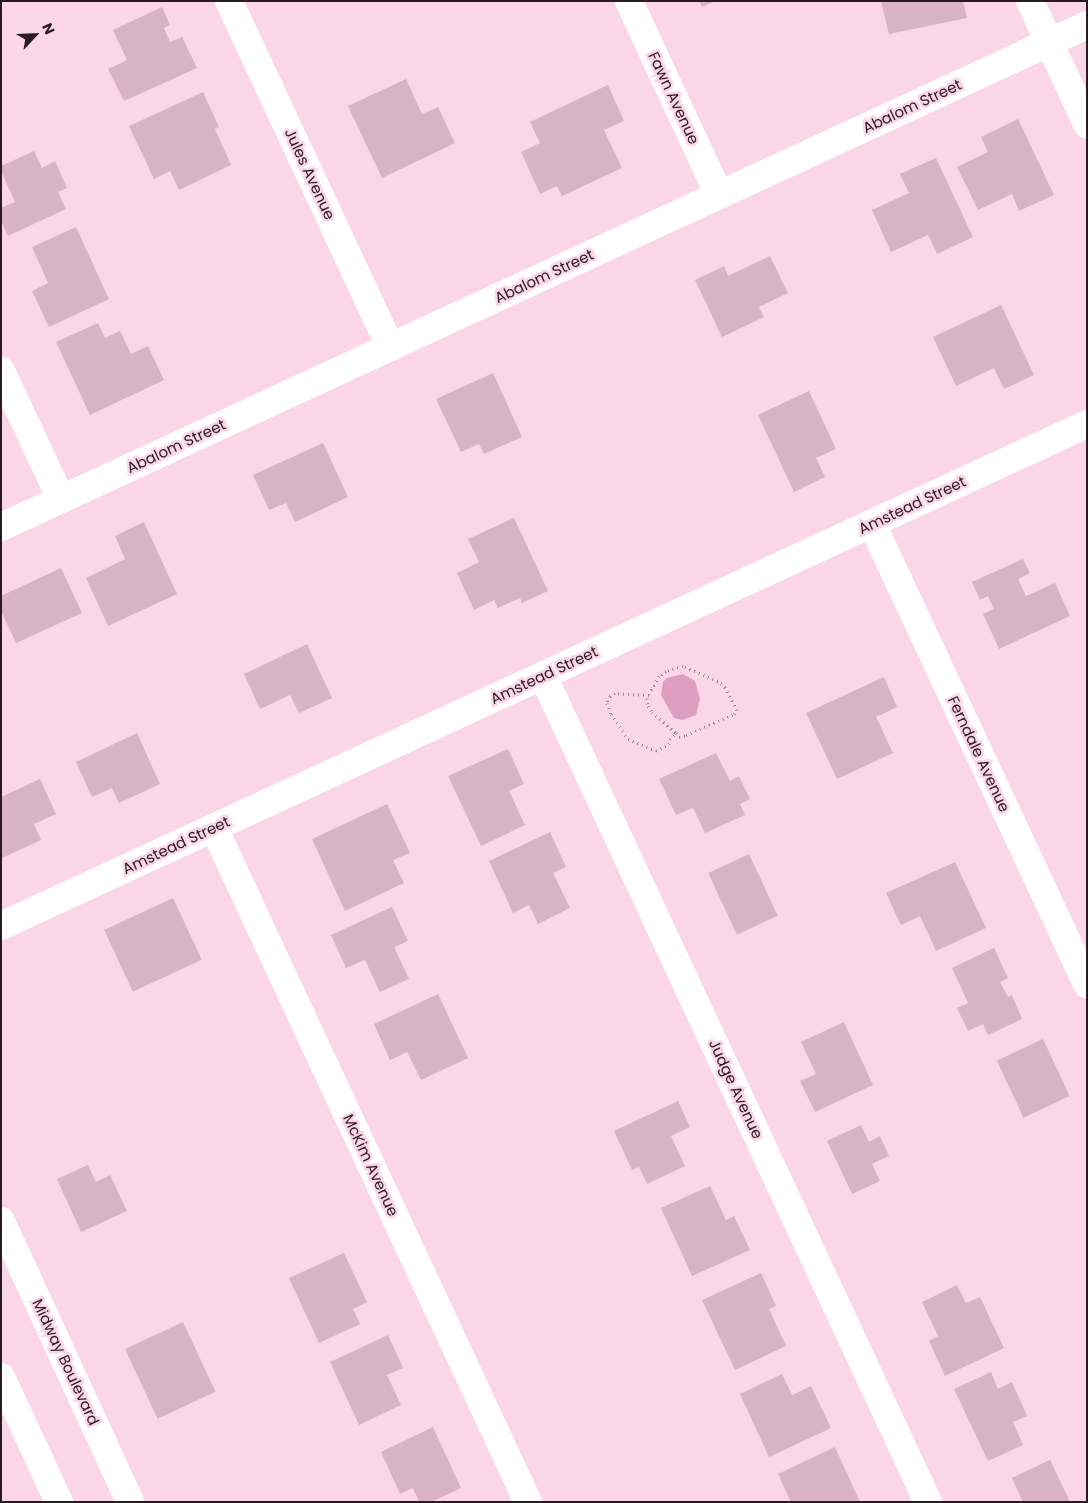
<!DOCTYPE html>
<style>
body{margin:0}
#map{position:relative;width:1088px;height:1503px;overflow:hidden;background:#fbd5e8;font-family:Poppins,sans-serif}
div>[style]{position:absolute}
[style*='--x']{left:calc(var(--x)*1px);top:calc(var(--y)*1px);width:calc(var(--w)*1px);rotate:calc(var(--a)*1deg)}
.water>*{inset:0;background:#de9ec1}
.building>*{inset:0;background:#d8b3c6;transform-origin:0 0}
.path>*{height:3px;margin-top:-1.5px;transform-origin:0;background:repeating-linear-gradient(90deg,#9c818f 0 1px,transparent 0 5px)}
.minor>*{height:28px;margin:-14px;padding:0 14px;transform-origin:14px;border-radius:14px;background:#fff}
span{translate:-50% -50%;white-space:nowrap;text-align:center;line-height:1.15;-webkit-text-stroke:5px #fbd5e8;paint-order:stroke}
.street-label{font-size:15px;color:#291b23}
.frame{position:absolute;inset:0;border:2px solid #291b23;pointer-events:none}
.north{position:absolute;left:10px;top:10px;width:50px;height:50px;-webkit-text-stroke:4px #fbd5e8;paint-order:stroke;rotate:65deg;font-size:14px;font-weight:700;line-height:20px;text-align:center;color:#291b23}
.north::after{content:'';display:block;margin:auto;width:18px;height:22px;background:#291b23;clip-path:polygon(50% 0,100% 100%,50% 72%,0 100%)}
</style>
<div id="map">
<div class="water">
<div style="clip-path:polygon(683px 674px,695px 681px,700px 699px,696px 715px,682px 720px,674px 718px,661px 695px,663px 682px,667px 678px)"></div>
</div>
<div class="building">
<div style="clip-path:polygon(699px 1px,715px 1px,702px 7px)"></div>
<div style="clip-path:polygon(881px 1px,963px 1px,967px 18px,889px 34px)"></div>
<div style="clip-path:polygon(162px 7px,170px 25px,164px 28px,170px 42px,182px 37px,197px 68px,124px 101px,108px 69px,127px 60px,113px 30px)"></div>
<div style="clip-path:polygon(406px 79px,422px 114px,438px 107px,455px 143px,382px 178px,348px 106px)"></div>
<div style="clip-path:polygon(608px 85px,624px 121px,604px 130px,622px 168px,562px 196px,557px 186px,540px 194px,521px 152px,540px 143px,530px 122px)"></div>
<div style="clip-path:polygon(203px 92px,219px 127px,215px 129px,231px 165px,179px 190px,170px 171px,154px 179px,129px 126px)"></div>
<div style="clip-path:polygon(1018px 119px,1054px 195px,1019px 211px,1012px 194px,978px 210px,957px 167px,988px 152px,981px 137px)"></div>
<div style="clip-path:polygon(34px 151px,42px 168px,55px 161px,67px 188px,58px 192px,66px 209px,8px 236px,1px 221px,1px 208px,15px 202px,1px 171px,1px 166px)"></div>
<div style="clip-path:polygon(936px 158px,973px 237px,937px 254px,928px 235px,891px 252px,872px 210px,909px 193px,900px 174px)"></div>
<div style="clip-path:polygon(76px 227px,109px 299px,49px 327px,32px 291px,48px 283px,32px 247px)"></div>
<div style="clip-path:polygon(770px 256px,788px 293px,759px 307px,764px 317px,722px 337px,695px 280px,724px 266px,728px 276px)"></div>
<div style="clip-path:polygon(1001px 305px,1034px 375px,1004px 389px,994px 368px,956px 386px,933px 337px)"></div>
<div style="clip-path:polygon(98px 323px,105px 338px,120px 331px,131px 354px,148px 346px,164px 380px,90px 415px,56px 342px)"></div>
<div style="clip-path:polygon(493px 373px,522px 437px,484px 454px,479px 444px,461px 452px,436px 399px)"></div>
<div style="clip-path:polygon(809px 391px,836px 449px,816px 458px,825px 477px,794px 492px,758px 415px)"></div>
<div style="clip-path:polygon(323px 443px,348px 497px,295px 522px,286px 503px,269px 510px,253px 475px)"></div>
<div style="clip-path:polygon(514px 518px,548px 591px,522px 603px,520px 598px,498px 608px,494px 600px,474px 610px,457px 573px,479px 562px,468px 539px)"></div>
<div style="clip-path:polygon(144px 522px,177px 594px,108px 626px,86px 578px,125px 559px,115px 536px)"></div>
<div style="clip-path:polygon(1023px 559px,1030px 573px,1018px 579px,1026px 596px,1055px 583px,1070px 616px,999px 649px,983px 614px,994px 609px,988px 596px,980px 600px,972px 582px)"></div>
<div style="clip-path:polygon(61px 568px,82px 613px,16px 643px,1px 611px,1px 596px)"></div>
<div style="clip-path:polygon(307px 644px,332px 698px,299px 713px,290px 695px,260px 709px,244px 674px)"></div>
<div style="clip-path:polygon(884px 677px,897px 707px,876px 717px,893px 753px,837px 779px,806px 713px)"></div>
<div style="clip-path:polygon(137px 733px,160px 784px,119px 803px,112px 788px,92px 797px,76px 762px)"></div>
<div style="clip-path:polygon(508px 749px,524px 784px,509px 791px,525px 825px,481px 846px,448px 776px)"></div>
<div style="clip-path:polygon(716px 753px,730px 781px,739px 776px,750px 799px,740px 804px,745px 815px,705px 833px,693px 808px,676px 815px,659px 779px)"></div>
<div style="clip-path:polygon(40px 779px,56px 814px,34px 824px,41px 840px,2px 858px,1px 797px)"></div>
<div style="clip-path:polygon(387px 804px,410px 853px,393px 860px,404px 883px,345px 911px,312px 839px)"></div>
<div style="clip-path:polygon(550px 832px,566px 867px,553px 873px,570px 908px,538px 924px,529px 905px,513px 913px,489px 861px)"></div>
<div style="left:749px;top:854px;width:68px;height:45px;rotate:65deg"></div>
<div style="clip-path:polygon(955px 862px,986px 928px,936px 951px,920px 916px,901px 925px,886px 893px)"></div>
<div style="left:173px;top:898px;width:68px;height:76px;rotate:65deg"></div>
<div style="clip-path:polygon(392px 907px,408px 941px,394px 947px,409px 979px,380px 992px,365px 960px,346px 968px,331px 935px)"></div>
<div style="clip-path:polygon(994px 948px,1008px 978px,1000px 982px,1008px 997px,1012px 995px,1022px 1019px,988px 1035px,983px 1024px,968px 1031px,957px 1008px,968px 1003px,952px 968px)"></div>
<div style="clip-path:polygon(438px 994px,468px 1058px,421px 1080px,407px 1052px,390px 1060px,374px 1024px)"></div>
<div style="clip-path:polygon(844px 1022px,873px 1085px,815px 1112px,800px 1081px,816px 1074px,801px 1042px)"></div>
<div style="left:1043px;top:1039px;width:63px;height:51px;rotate:65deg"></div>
<div style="clip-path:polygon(678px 1101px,690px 1127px,671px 1136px,685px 1166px,647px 1184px,639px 1167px,632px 1170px,614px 1131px)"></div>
<div style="clip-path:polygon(861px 1125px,869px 1142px,880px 1136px,889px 1156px,872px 1164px,880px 1181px,852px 1194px,827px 1141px)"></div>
<div style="clip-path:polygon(88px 1165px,96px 1182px,110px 1175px,127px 1211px,81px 1232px,57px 1179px)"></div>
<div style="clip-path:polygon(710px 1186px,726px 1220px,734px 1216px,750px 1250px,692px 1276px,661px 1208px)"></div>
<div style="clip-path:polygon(344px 1253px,367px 1302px,353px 1309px,360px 1324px,319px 1343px,289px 1278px)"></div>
<div style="clip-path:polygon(761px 1273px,776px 1306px,769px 1309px,786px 1346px,735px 1370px,702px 1300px)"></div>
<div style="clip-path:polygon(957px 1285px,966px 1303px,980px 1297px,1004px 1348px,945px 1376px,929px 1341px,938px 1336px,922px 1302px)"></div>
<div style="left:183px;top:1322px;width:77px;height:64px;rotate:65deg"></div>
<div style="clip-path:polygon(388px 1335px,403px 1368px,387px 1375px,401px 1405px,359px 1425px,330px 1362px)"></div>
<div style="clip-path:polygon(991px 1372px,998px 1389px,1012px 1382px,1027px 1416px,1013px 1422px,1023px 1445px,988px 1461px,954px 1389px)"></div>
<div style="clip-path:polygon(782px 1374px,792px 1395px,811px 1386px,831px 1428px,769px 1457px,740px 1394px)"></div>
<div style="clip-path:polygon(433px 1427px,461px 1488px,431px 1502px,419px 1502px,413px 1488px,400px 1494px,381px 1452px)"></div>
<div style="clip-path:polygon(835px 1447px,860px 1502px,791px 1502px,778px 1474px)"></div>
<div style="clip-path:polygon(1050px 1460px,1070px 1502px,1023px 1502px,1012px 1478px)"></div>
</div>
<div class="path">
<div style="--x:649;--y:695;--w:34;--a:-177"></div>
<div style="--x:615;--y:693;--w:6;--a:149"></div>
<div style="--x:610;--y:696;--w:8;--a:113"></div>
<div style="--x:607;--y:703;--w:12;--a:70"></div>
<div style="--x:611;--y:714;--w:30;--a:56"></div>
<div style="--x:628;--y:739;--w:30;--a:23"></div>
<div style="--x:656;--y:751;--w:15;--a:-28"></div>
<div style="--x:669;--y:744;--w:5;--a:-79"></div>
<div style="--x:670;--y:739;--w:8;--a:-45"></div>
<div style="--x:676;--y:733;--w:5;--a:53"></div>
<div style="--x:679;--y:737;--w:7;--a:-16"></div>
<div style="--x:686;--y:735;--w:52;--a:-23.6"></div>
<div style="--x:734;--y:714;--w:5;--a:-53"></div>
<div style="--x:737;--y:710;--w:26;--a:-118"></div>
<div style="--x:725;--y:687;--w:9;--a:-139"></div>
<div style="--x:718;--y:681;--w:38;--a:-157"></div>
<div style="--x:683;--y:666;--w:18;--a:164"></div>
<div style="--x:666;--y:671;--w:9;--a:144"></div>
<div style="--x:659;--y:676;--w:25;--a:119"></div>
<div style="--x:647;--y:698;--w:8;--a:83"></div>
<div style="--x:648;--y:706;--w:7;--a:56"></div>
<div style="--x:652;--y:712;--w:32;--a:41"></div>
</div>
<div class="minor">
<div style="--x:229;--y:1;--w:382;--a:65"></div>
<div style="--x:629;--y:1;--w:214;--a:65.1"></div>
<div style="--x:1030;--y:1;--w:136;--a:65.1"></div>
<div style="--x:1;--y:371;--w:141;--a:64.9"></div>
<div style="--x:872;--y:524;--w:508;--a:64.95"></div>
<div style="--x:1;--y:527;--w:1196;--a:-24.81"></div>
<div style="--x:543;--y:676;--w:911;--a:65.01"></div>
<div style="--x:214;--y:828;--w:744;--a:65.02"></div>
<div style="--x:1;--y:926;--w:1196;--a:-24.81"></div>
<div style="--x:1;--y:1221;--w:309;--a:65.3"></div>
<div style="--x:1;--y:1377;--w:138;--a:65.1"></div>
</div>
<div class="street-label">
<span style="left:674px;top:98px;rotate:65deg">Fawn Avenue</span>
<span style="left:912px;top:106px;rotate:-25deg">Abalom Street</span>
<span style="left:310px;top:174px;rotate:65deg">Jules Avenue</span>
<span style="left:544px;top:276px;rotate:-25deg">Abalom Street</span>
<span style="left:176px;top:446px;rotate:-25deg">Abalom Street</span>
<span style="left:912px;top:505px;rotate:-25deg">Amstead Street</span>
<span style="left:544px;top:675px;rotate:-25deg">Amstead Street</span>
<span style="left:979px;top:754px;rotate:65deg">Ferndale Avenue</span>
<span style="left:176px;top:845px;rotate:-25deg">Amstead Street</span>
<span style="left:736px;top:1089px;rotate:65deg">Judge Avenue</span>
<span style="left:371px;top:1165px;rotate:65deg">McKim Avenue</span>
<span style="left:66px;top:1362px;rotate:65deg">Midway Boulevard</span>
</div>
<div class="frame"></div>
<div class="north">N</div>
</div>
